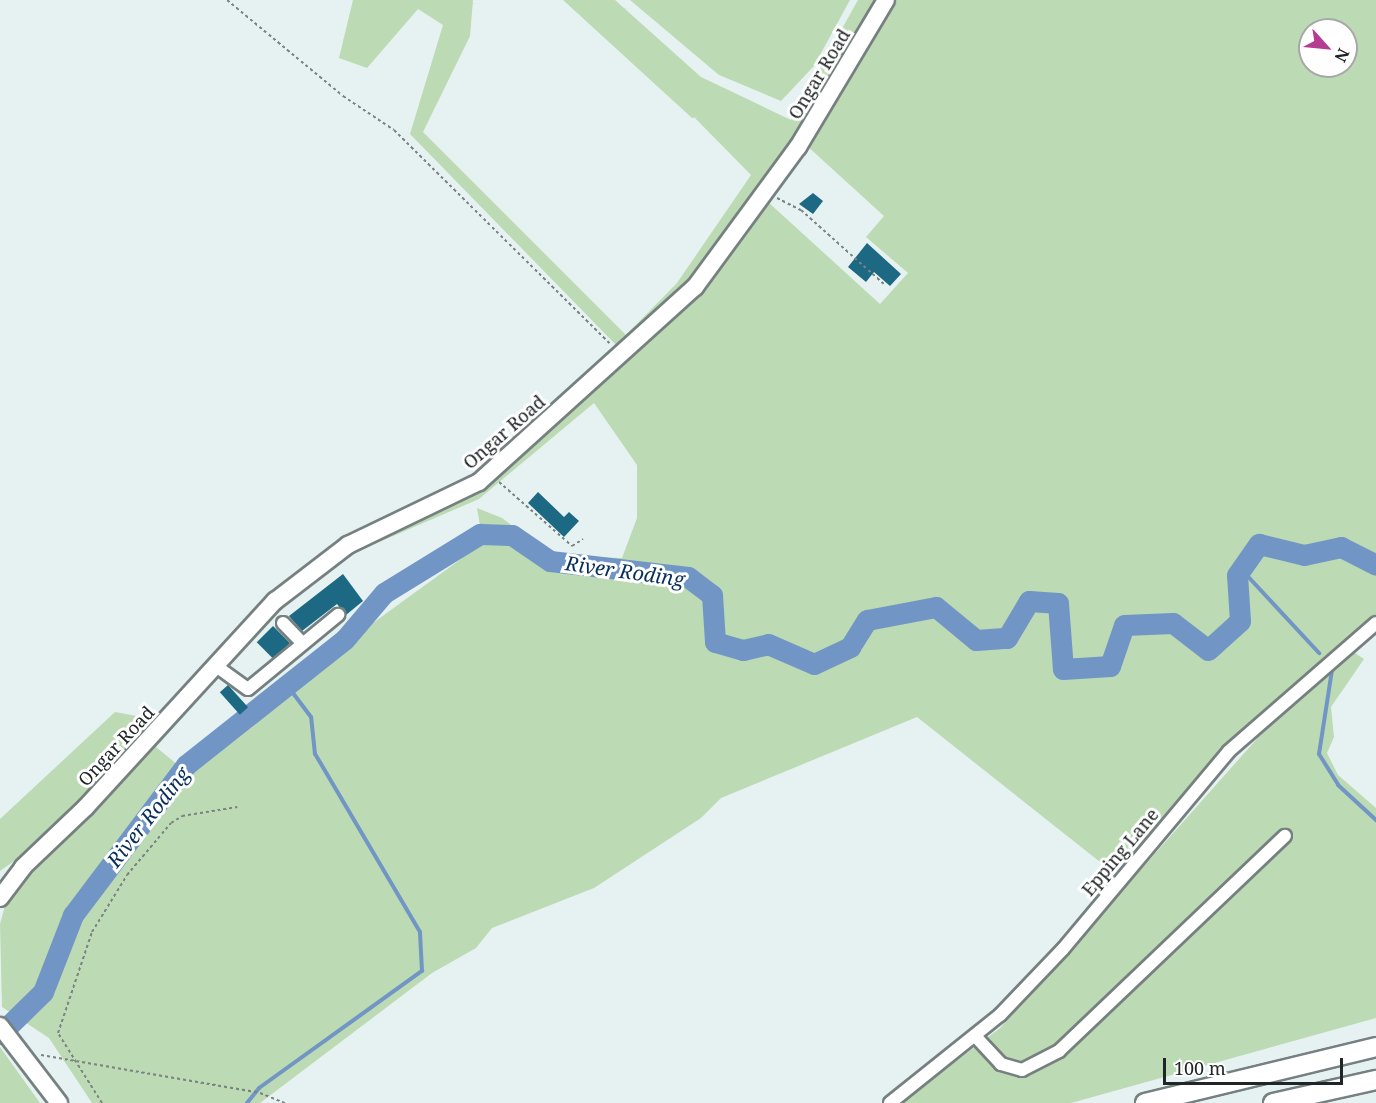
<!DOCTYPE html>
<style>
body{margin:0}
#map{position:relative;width:1376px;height:1103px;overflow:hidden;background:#e6f2f2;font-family:"Noto Serif",serif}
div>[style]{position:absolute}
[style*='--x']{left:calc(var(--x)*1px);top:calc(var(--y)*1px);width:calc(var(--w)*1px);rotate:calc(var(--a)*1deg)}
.green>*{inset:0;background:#bcdab3}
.stream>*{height:4px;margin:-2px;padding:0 2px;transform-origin:2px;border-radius:2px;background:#7196c6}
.river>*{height:21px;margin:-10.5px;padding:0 10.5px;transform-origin:10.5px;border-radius:10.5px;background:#7196c6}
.building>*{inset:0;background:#1d6983;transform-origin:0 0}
.path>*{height:2px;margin-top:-1px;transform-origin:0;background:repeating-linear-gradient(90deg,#7b8383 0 3px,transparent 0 6px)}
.roads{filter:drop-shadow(2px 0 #768080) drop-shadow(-2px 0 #768080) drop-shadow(0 2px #768080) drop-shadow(0 -2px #768080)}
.minor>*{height:12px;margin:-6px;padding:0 6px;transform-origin:6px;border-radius:6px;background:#fff}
.major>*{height:16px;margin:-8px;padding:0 8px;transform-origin:8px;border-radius:8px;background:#fff}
.highway>*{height:18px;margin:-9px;padding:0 9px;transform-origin:9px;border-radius:9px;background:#fff}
span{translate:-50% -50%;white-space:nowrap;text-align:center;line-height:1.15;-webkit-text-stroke:6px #fff;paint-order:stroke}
.street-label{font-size:18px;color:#202525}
.water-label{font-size:20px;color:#072e5a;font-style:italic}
.north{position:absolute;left:1298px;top:18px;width:60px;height:60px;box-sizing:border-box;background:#fff;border:2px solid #a6a8a8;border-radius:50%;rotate:117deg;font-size:16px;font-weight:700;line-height:24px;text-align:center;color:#202525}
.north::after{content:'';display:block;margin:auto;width:21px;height:27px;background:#b53d91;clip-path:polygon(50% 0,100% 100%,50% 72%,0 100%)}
.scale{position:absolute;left:1163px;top:1058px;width:180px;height:27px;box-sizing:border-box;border:3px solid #202525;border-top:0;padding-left:8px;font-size:18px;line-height:21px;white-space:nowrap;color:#202525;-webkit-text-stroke:4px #fff;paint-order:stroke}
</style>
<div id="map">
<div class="green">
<div style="clip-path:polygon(evenodd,353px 0,473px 0,470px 36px,423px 132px,626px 335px,677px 283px,751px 175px,695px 118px,700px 117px,692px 118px,563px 0,615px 0,701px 77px,791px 120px,858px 0,1376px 0,1376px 615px,1235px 738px,1114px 873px,917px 717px,721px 798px,701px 818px,594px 888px,492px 928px,476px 948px,432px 973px,260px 1103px,92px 1103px,49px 1038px,2px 1007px,0 924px,6px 902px,20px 885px,13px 872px,27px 852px,0 871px,0 819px,115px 712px,158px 720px,270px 599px,475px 477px,619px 348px,410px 134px,443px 25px,418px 9px,367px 68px,339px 58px,353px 0,1310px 30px,1346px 30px,1346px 66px,1310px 66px,1310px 30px,353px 0,806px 145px,884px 216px,866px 237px,908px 273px,880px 304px,768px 202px,806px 145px,353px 0,594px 403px,637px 465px,637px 518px,622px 558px,552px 556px,502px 518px,477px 508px,483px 543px,366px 628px,190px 775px,156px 747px,280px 608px,356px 552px,479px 499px,594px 403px)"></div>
<div style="clip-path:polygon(630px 0,850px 0,814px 66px,781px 101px,719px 75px)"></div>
<div style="clip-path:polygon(1355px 653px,1364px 659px,1331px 707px,1334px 737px,1327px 753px,1338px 775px,1376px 808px,1376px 1018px,1071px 1103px,901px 1103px,1000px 1028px,1263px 732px)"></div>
<div style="clip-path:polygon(0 1047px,40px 1103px,0 1103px)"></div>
</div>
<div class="stream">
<div style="--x:1241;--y:569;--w:115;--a:47.1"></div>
<div style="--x:1332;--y:670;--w:85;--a:98.8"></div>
<div style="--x:1319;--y:754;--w:36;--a:58"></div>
<div style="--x:1338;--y:785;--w:52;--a:42.6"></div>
<div style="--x:247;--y:1103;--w:19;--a:-51"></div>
<div style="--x:259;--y:1088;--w:201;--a:-35.7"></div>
<div style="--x:422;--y:971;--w:39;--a:-93"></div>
<div style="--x:420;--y:932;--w:207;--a:-120.5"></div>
<div style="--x:315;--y:754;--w:37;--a:-96"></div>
<div style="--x:311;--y:717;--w:40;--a:-127"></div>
</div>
<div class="river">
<div style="--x:0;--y:1034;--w:60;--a:-44.3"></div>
<div style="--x:43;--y:992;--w:83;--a:-68.7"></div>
<div style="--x:73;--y:915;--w:188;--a:-53"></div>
<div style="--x:186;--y:765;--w:203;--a:-38.4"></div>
<div style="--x:345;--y:639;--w:60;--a:-49.7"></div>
<div style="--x:384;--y:593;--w:113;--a:-31.6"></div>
<div style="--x:480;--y:534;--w:32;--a:2"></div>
<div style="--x:512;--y:535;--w:46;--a:34.4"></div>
<div style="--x:550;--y:561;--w:139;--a:6.6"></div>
<div style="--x:688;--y:577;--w:30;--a:37"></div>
<div style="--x:712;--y:595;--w:47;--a:86.3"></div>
<div style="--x:715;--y:642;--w:29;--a:16"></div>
<div style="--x:743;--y:650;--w:26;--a:-13"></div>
<div style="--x:768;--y:644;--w:50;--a:23.5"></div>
<div style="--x:814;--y:664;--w:40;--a:-25"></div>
<div style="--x:850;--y:647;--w:32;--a:-58"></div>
<div style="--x:867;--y:620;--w:70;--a:-10.7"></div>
<div style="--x:936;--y:607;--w:52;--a:39.5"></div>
<div style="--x:976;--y:640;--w:31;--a:-4"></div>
<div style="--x:1007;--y:638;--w:43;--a:-59.3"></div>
<div style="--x:1029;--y:601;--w:29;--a:4"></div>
<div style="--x:1058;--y:603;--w:66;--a:85.7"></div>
<div style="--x:1063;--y:669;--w:47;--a:-3.7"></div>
<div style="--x:1110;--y:666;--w:43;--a:-71.1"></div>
<div style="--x:1124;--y:625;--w:49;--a:-2.3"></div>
<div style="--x:1173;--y:623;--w:44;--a:37.6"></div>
<div style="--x:1208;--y:650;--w:43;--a:-42.2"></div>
<div style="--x:1240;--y:621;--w:46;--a:-93.7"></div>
<div style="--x:1237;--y:575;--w:38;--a:-55"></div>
<div style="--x:1259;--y:544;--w:46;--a:13.7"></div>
<div style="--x:1304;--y:555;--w:38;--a:-12"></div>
<div style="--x:1341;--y:547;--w:39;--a:27"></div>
</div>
<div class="building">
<div style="clip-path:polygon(813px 193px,823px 201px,813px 214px,799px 204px)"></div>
<div style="clip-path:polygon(867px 243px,901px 274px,890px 286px,874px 272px,866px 282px,848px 267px)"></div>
<div style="clip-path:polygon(538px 492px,564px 517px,569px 512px,579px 521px,564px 537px,528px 503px)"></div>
<div style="clip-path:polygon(343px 574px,363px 601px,346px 615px,337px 604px,302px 631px,289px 616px)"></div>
<div style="left:273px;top:626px;width:24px;height:23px;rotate:45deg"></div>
<div style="left:228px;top:685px;width:30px;height:11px;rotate:48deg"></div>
</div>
<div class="path">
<div style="--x:227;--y:0;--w:151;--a:39.6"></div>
<div style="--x:343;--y:96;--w:61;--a:33.7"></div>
<div style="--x:394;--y:130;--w:304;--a:44.7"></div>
<div style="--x:777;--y:198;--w:27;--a:27"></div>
<div style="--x:801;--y:210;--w:113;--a:41.8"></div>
<div style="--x:499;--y:482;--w:97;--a:41.2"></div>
<div style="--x:572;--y:546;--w:13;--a:-32"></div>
<div style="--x:41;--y:1055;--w:222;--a:9.8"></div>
<div style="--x:260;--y:1093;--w:27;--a:22"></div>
<div style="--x:102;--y:1103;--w:83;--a:-122.2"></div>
<div style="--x:58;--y:1033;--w:107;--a:-71.4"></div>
<div style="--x:92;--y:932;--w:67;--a:-58.4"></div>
<div style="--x:127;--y:875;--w:68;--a:-49.8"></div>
<div style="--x:171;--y:823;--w:13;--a:-32"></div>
<div style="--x:182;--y:816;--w:56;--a:-9.3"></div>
</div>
<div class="roads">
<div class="minor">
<div style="--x:283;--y:623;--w:28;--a:46"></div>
<div style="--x:216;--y:666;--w:39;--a:36"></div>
<div style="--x:248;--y:689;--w:117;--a:-39.4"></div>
<div style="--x:976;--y:1037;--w:37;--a:47"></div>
<div style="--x:1001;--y:1064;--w:22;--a:16"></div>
<div style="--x:1022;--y:1070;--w:42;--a:-27.2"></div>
<div style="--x:1059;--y:1051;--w:312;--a:-43.6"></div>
<div style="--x:890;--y:1103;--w:141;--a:-38.7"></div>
<div style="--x:1000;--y:1015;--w:91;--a:-46.3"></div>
<div style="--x:1063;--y:949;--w:258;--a:-50"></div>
<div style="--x:1229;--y:751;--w:195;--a:-41"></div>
</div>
<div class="major">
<div style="--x:0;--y:898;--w:39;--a:-53"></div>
<div style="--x:23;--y:867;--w:87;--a:-43.6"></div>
<div style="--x:86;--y:807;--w:280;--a:-47.5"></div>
<div style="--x:275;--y:601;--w:92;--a:-37.5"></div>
<div style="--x:348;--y:545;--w:145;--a:-25.7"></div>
<div style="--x:479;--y:482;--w:291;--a:-42.1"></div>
<div style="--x:695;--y:287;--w:174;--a:-53.7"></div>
<div style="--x:798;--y:147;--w:171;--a:-59.1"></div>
<div style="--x:0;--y:1026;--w:97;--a:52.5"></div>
</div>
<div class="highway">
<div style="--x:1145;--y:1103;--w:238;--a:-13.6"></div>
<div style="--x:1273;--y:1103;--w:106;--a:-12.6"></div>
</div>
</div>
<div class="street-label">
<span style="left:819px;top:74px;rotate:-59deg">Ongar Road</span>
<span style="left:504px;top:432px;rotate:-41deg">Ongar Road</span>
<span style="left:116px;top:746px;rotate:-47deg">Ongar Road</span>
<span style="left:1120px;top:852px;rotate:-50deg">Epping Lane</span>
</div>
<div class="water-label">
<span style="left:625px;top:571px;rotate:8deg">River Roding</span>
<span style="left:148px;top:817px;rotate:-52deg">River Roding</span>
</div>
<div class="north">N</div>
<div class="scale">100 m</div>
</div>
